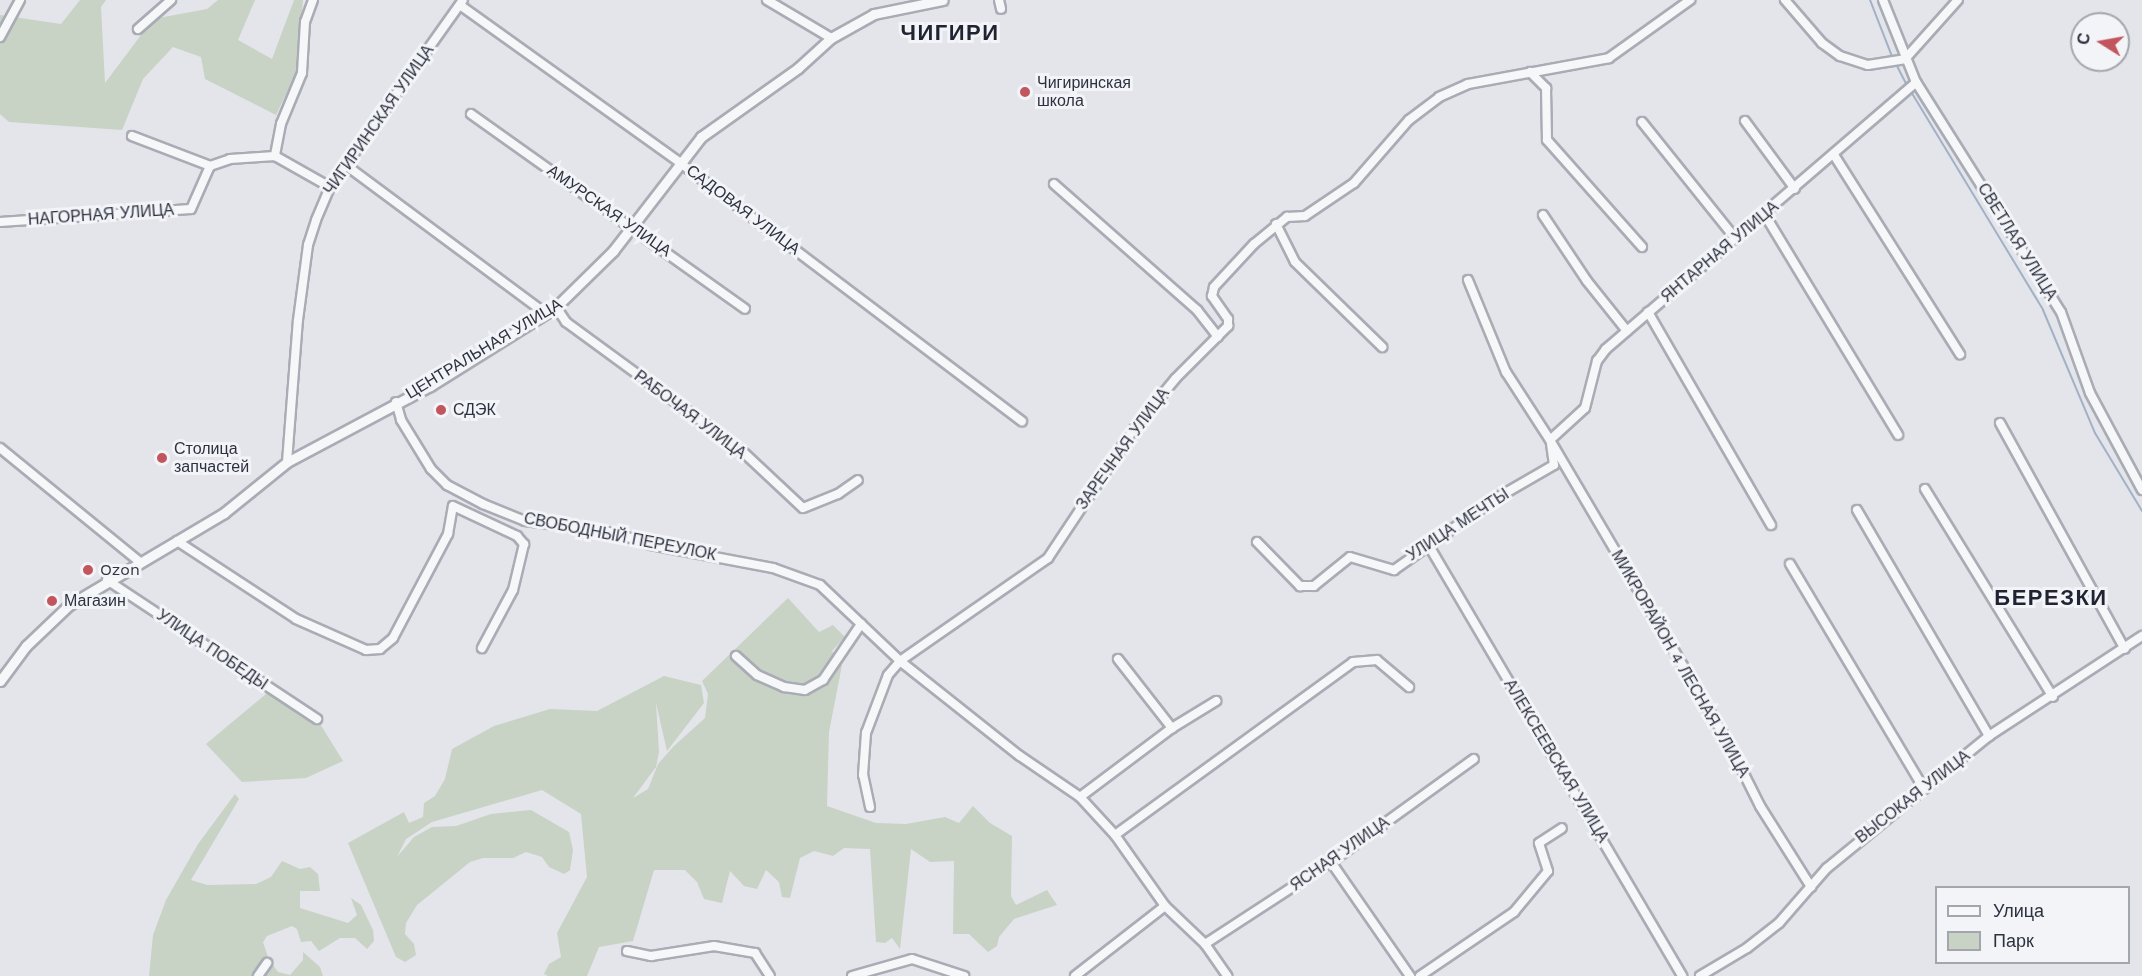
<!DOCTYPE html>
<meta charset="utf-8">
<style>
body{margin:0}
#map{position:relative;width:2142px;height:976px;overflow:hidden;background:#e3e5ea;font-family:"Work Sans",sans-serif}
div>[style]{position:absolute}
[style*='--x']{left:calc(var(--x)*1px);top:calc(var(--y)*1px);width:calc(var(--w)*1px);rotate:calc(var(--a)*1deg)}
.green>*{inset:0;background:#c8d3c5}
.stream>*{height:2px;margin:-1px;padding:0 1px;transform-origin:1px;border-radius:1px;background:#a2b1c6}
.roads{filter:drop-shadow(2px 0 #a9acb4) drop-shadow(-2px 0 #a9acb4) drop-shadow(0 2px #a9acb4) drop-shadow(0 -2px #a9acb4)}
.minor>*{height:8px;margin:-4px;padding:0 4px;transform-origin:4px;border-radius:4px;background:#f6f7f9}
.tertiary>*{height:9px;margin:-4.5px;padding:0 4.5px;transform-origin:4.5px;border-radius:4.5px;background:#f6f7f9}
.dots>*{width:16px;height:16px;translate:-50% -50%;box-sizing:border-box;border:3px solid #f3f4f7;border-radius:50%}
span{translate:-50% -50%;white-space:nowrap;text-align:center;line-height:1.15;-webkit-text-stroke:6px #f3f4f7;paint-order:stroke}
.poi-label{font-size:16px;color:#2d3241}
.left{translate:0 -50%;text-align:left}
.street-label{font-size:16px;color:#2d3241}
.district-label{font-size:22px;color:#1f2332;font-weight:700;letter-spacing:1.5px}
.legend{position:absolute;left:1935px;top:886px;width:195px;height:78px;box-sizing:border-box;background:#f3f4f7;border:2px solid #a4a6ae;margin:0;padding:8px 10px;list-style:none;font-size:18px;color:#2d3241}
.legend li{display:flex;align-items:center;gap:12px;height:30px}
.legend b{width:30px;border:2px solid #a4a6ae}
.north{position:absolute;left:2070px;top:12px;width:60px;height:60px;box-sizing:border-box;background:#f3f4f7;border:2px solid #a4a6ae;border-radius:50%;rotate:281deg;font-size:16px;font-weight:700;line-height:24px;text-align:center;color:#2d3241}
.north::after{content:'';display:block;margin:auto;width:21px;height:27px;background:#c2555d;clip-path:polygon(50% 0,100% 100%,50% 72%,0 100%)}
</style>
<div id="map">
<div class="green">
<div style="clip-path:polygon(80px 0,106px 0,101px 7px,105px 83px,153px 19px,207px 9px,218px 0,255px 0,238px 40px,272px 59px,294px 0,303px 0,297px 71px,276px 115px,205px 79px,201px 57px,173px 47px,143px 79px,122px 130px,9px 122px,0 114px,0 15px,61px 24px)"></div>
<div style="clip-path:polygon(788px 598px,819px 632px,833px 625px,845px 637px,832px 651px,842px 665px,829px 732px,827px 806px,876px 823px,906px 824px,945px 817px,959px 823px,973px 806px,990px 823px,1012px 836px,1011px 896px,1016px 905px,1047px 890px,1057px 905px,1014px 919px,999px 937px,997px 946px,988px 952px,969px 934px,953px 934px,954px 861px,930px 862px,911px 849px,900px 949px,892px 938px,885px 943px,876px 942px,870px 849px,844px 848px,833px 856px,814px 851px,800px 858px,790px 898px,782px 897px,779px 882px,766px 870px,757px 889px,744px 886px,730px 871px,722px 903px,704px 899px,697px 882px,685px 870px,654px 870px,633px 941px,599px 947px,587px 976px,548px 976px,544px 974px,549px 964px,561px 957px,557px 933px,587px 877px,581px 814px,542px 790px,432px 822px,406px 839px,397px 857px,414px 837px,432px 827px,456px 826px,491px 814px,531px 810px,569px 832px,573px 850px,570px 870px,564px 874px,549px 867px,542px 857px,526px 852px,513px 858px,483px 858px,470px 862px,417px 905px,406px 923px,405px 934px,414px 944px,416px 955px,405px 962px,396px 957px,348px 843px,404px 812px,409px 823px,423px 817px,424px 803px,435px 796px,445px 779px,452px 749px,494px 726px,550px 709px,597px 711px,664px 676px,701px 685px,704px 703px,667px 751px,656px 703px,659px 752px,656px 767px,633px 798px,648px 789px,658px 764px,674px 746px,705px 718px,708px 694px,702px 681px)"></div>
<div style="clip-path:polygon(272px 689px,317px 719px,343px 761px,306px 778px,242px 782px,206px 744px)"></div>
<div style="clip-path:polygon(235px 794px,239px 799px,191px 880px,207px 885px,256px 884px,271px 877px,282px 861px,300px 869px,310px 867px,318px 874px,320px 891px,300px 891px,300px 908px,348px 923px,357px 915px,351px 898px,361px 905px,373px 930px,374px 941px,367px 949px,355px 938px,340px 938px,319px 951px,311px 941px,301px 942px,297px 929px,292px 926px,267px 936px,263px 942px,269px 960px,278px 972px,290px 975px,303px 960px,303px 952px,320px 967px,323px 976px,149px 976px,153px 935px,166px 900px,198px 844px)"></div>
</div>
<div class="stream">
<div style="--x:1870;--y:0;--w:63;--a:68.7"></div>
<div style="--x:1896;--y:64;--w:25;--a:63"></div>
<div style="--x:1910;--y:90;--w:257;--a:58.8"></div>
<div style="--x:2043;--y:310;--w:134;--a:67.1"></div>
<div style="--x:2095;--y:433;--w:91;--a:58.9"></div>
</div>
<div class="roads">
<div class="minor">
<div style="--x:313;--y:0;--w:23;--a:110"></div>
<div style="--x:305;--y:22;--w:51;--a:93.4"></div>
<div style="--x:302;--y:73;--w:55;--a:112.4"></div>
<div style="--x:281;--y:124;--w:33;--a:101"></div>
<div style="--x:275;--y:156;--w:63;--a:29.4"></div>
<div style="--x:767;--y:0;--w:74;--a:30.7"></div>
<div style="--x:999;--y:0;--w:9;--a:77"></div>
<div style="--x:1785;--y:0;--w:57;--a:49.3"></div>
<div style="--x:1822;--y:43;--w:22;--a:36"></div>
<div style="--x:1840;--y:56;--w:29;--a:18"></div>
<div style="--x:1868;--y:65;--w:37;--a:-9"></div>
<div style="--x:1905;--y:59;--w:79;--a:-48.1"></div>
<div style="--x:1883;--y:0;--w:88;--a:68.1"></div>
<div style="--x:1916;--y:82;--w:272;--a:57.8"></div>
<div style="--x:2061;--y:312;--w:86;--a:70.3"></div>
<div style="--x:2090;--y:393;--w:110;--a:61.8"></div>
<div style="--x:460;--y:5;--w:269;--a:35.6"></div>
<div style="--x:679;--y:162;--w:430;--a:37.1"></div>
<div style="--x:138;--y:29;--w:44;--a:-41.3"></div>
<div style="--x:0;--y:37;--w:42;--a:-61.6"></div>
<div style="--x:1530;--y:72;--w:23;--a:45"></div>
<div style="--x:1546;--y:88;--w:52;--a:88.9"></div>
<div style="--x:1547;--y:140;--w:143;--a:48.4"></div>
<div style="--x:471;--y:114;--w:336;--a:35.4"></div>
<div style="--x:1745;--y:121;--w:84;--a:53.7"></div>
<div style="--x:1642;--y:122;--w:149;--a:51.3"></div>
<div style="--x:132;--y:136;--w:84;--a:21"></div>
<div style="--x:210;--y:166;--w:21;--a:-19"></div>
<div style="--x:230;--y:159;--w:45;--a:-3.8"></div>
<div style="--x:1834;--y:155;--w:236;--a:57.7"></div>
<div style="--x:347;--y:166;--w:248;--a:36.6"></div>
<div style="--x:1054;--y:184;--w:191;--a:41.4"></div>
<div style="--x:1197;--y:310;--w:34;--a:52"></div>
<div style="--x:1543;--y:215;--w:79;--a:56.3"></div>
<div style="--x:1587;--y:281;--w:64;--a:51.3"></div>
<div style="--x:1765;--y:215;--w:257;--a:58.8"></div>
<div style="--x:0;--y:222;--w:191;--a:-3.9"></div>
<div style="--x:191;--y:209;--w:47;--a:-66.2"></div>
<div style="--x:1276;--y:224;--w:42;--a:63.4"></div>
<div style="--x:1295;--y:262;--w:122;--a:44.3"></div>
<div style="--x:1468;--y:280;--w:100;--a:67.6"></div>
<div style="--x:1506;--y:372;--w:81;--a:57.1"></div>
<div style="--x:1550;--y:440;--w:355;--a:59.5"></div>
<div style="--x:1730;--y:746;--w:67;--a:63.4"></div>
<div style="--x:1760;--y:806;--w:96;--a:57.8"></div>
<div style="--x:556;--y:307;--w:18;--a:56"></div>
<div style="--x:566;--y:322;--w:218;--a:36.2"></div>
<div style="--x:742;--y:451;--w:83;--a:43.1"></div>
<div style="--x:803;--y:508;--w:38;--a:-22"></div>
<div style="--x:838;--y:494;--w:24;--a:-35"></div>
<div style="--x:1648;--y:312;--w:246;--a:60"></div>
<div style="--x:396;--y:402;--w:19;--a:74"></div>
<div style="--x:401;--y:420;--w:57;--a:58.5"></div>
<div style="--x:431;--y:469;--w:23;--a:45"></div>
<div style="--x:447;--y:485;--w:41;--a:27.8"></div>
<div style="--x:483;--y:504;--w:45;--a:22"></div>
<div style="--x:525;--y:521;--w:92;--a:7.5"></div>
<div style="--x:616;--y:533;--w:37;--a:19"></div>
<div style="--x:651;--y:545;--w:124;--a:10.7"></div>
<div style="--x:773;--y:568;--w:50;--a:19.9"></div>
<div style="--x:820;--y:585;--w:110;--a:43.5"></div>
<div style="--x:900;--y:661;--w:153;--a:38.4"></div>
<div style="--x:1020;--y:756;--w:73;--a:34.3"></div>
<div style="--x:1080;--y:797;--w:52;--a:47.4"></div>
<div style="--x:1115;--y:835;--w:87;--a:54.8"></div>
<div style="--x:1165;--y:906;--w:55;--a:43.5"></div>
<div style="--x:1205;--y:944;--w:39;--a:55"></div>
<div style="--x:2000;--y:423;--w:258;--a:61.1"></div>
<div style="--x:1550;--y:440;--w:47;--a:-42.4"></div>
<div style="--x:1585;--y:408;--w:49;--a:-75.7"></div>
<div style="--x:1597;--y:361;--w:15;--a:-53"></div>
<div style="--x:1606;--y:349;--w:409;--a:-40.7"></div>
<div style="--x:0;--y:448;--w:181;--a:39.2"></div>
<div style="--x:287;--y:462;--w:142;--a:-85.6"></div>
<div style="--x:298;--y:320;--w:76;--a:-82.4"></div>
<div style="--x:308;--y:245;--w:26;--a:-72"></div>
<div style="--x:316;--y:220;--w:36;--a:-67"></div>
<div style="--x:330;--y:187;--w:229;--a:-54.6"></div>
<div style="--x:1925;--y:489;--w:244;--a:58.4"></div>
<div style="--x:1857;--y:510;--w:262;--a:59.7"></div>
<div style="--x:177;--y:541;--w:142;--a:33.2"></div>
<div style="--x:296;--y:619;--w:77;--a:23.9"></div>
<div style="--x:366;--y:650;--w:14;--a:-4"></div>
<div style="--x:380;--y:649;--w:17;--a:-40"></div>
<div style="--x:393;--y:638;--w:118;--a:-62.1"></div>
<div style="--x:448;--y:534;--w:28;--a:-80"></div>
<div style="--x:453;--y:506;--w:71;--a:25.1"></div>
<div style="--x:517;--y:536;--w:11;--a:49"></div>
<div style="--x:524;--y:544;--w:47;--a:103.4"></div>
<div style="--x:513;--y:590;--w:66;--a:118.1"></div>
<div style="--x:1257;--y:542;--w:62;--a:45.7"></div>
<div style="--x:1300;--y:586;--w:14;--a:0"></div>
<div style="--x:1314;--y:586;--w:46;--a:-38.9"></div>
<div style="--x:1350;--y:557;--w:46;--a:16.5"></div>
<div style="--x:1394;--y:570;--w:123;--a:-35.1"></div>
<div style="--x:1495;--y:499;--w:68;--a:-30"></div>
<div style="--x:1554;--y:465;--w:21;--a:-98"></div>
<div style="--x:1429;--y:546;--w:499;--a:59.5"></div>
<div style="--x:1790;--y:564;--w:262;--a:59.2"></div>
<div style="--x:107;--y:580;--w:252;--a:33.5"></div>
<div style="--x:736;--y:656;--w:28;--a:42"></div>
<div style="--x:757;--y:675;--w:30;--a:24"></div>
<div style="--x:784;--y:687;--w:21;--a:8"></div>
<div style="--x:805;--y:690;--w:21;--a:-29"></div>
<div style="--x:823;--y:680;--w:68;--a:-55.8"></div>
<div style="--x:1118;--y:659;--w:88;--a:52"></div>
<div style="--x:1080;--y:797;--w:115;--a:-36.9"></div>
<div style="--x:1172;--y:728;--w:52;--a:-31.5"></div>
<div style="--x:870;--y:807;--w:33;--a:-102"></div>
<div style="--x:863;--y:775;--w:42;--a:-85.9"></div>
<div style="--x:866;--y:733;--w:62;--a:-69.2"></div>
<div style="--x:888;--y:675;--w:18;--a:-49"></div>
<div style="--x:900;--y:661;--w:180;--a:-34.8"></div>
<div style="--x:1048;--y:558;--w:154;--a:-56.4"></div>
<div style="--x:1133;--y:430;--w:67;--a:-50.4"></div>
<div style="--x:1176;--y:378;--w:74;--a:-45"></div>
<div style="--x:1228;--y:326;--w:7;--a:-90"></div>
<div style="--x:1228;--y:319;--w:28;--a:-125"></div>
<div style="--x:1212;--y:296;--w:9;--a:-77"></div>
<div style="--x:1214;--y:287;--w:59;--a:-47.1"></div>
<div style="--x:1254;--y:244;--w:43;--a:-39.3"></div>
<div style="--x:1287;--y:217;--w:18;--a:-3"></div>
<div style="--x:1305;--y:216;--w:59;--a:-34"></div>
<div style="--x:1354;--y:183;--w:84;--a:-48.9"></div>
<div style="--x:1409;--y:120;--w:38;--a:-37"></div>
<div style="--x:1439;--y:97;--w:32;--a:-24"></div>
<div style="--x:1468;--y:84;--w:143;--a:-10.4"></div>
<div style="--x:1609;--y:58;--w:100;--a:-35.6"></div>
<div style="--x:1115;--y:835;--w:294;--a:-36"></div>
<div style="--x:1353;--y:662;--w:24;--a:-5"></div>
<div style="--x:1377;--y:660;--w:42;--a:40.2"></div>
<div style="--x:1331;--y:862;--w:139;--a:55.3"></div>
<div style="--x:1205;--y:944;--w:150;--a:-33.1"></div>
<div style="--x:1331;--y:862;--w:176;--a:-35.8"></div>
<div style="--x:627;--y:951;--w:25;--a:12"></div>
<div style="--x:651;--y:956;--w:64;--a:-9"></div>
<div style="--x:714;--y:946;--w:42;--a:9.7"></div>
<div style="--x:755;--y:953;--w:27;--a:57"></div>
<div style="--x:258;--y:976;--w:16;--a:-55"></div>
<div style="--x:852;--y:976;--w:62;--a:-15.8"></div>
<div style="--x:912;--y:959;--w:55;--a:18.1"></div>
<div style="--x:1075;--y:976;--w:114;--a:-37.9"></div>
<div style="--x:1420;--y:976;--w:114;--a:-34.2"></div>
<div style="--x:1514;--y:912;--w:53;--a:-50.3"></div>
<div style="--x:1548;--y:871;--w:29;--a:-108"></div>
<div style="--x:1539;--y:843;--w:27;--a:-33"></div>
<div style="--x:1700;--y:976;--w:55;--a:-30.8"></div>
<div style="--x:1747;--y:948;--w:41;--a:-38"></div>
<div style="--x:1779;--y:923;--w:73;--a:-48.9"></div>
<div style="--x:1827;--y:868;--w:209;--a:-39.2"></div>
<div style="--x:1989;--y:736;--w:183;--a:-33.2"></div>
</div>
<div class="tertiary">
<div style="--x:0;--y:681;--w:44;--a:-53.4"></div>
<div style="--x:26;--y:646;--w:59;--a:-43.6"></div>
<div style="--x:69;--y:605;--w:180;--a:-30.7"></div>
<div style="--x:224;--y:513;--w:81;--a:-39"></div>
<div style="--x:287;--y:462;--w:162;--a:-28"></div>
<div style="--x:430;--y:386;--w:149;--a:-32.1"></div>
<div style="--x:556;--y:307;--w:80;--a:-44.5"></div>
<div style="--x:613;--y:251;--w:144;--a:-52.3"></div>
<div style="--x:701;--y:137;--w:119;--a:-35.4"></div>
<div style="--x:798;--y:68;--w:45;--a:-42.3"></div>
<div style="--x:831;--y:38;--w:49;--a:-29.2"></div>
<div style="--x:874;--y:14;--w:70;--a:-11.5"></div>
</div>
</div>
<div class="dots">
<div style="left:1025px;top:92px;background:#c2555d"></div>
<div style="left:441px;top:410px;background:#c2555d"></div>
<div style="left:162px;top:458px;background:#c2555d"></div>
<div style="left:88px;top:570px;background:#c2555d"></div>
<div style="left:52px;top:601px;background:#c2555d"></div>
</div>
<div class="poi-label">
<span class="left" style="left:1037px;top:92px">Чигиринская<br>школа</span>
<span class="left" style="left:453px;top:410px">СДЭК</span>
<span class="left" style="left:174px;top:458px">Столица<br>запчастей</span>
<span class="left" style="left:100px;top:570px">Ozon</span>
<span class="left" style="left:64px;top:601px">Магазин</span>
</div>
<div class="street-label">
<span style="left:379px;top:120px;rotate:-55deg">ЧИГИРИНСКАЯ УЛИЦА</span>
<span style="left:743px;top:210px;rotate:37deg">САДОВАЯ УЛИЦА</span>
<span style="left:609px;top:211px;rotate:35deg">АМУРСКАЯ УЛИЦА</span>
<span style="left:101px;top:215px;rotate:-4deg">НАГОРНАЯ УЛИЦА</span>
<span style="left:2017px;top:242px;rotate:58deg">СВЕТЛАЯ УЛИЦА</span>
<span style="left:1720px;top:252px;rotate:-40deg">ЯНТАРНАЯ УЛИЦА</span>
<span style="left:484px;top:349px;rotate:-31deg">ЦЕНТРАЛЬНАЯ УЛИЦА</span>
<span style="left:690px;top:415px;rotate:37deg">РАБОЧАЯ УЛИЦА</span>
<span style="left:1123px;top:449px;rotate:-54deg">ЗАРЕЧНАЯ УЛИЦА</span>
<span style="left:1458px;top:525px;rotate:-33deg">УЛИЦА МЕЧТЫ</span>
<span style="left:620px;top:537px;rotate:11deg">СВОБОДНЫЙ ПЕРЕУЛОК</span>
<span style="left:212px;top:650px;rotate:34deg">УЛИЦА ПОБЕДЫ</span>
<span style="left:1680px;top:664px;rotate:60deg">МИКРОРАЙОН 4 ЛЕСНАЯ УЛИЦА</span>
<span style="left:1556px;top:761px;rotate:59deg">АЛЕКСЕЕВСКАЯ УЛИЦА</span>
<span style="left:1913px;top:797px;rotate:-38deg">ВЫСОКАЯ УЛИЦА</span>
<span style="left:1340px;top:854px;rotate:-35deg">ЯСНАЯ УЛИЦА</span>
</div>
<div class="district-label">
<span style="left:950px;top:33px">ЧИГИРИ</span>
<span style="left:2051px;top:598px">БЕРЕЗКИ</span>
</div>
<ul class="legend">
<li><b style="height:8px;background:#f6f7f9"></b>Улица</li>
<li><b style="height:16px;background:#c8d3c5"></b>Парк</li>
</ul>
<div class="north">С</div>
</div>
